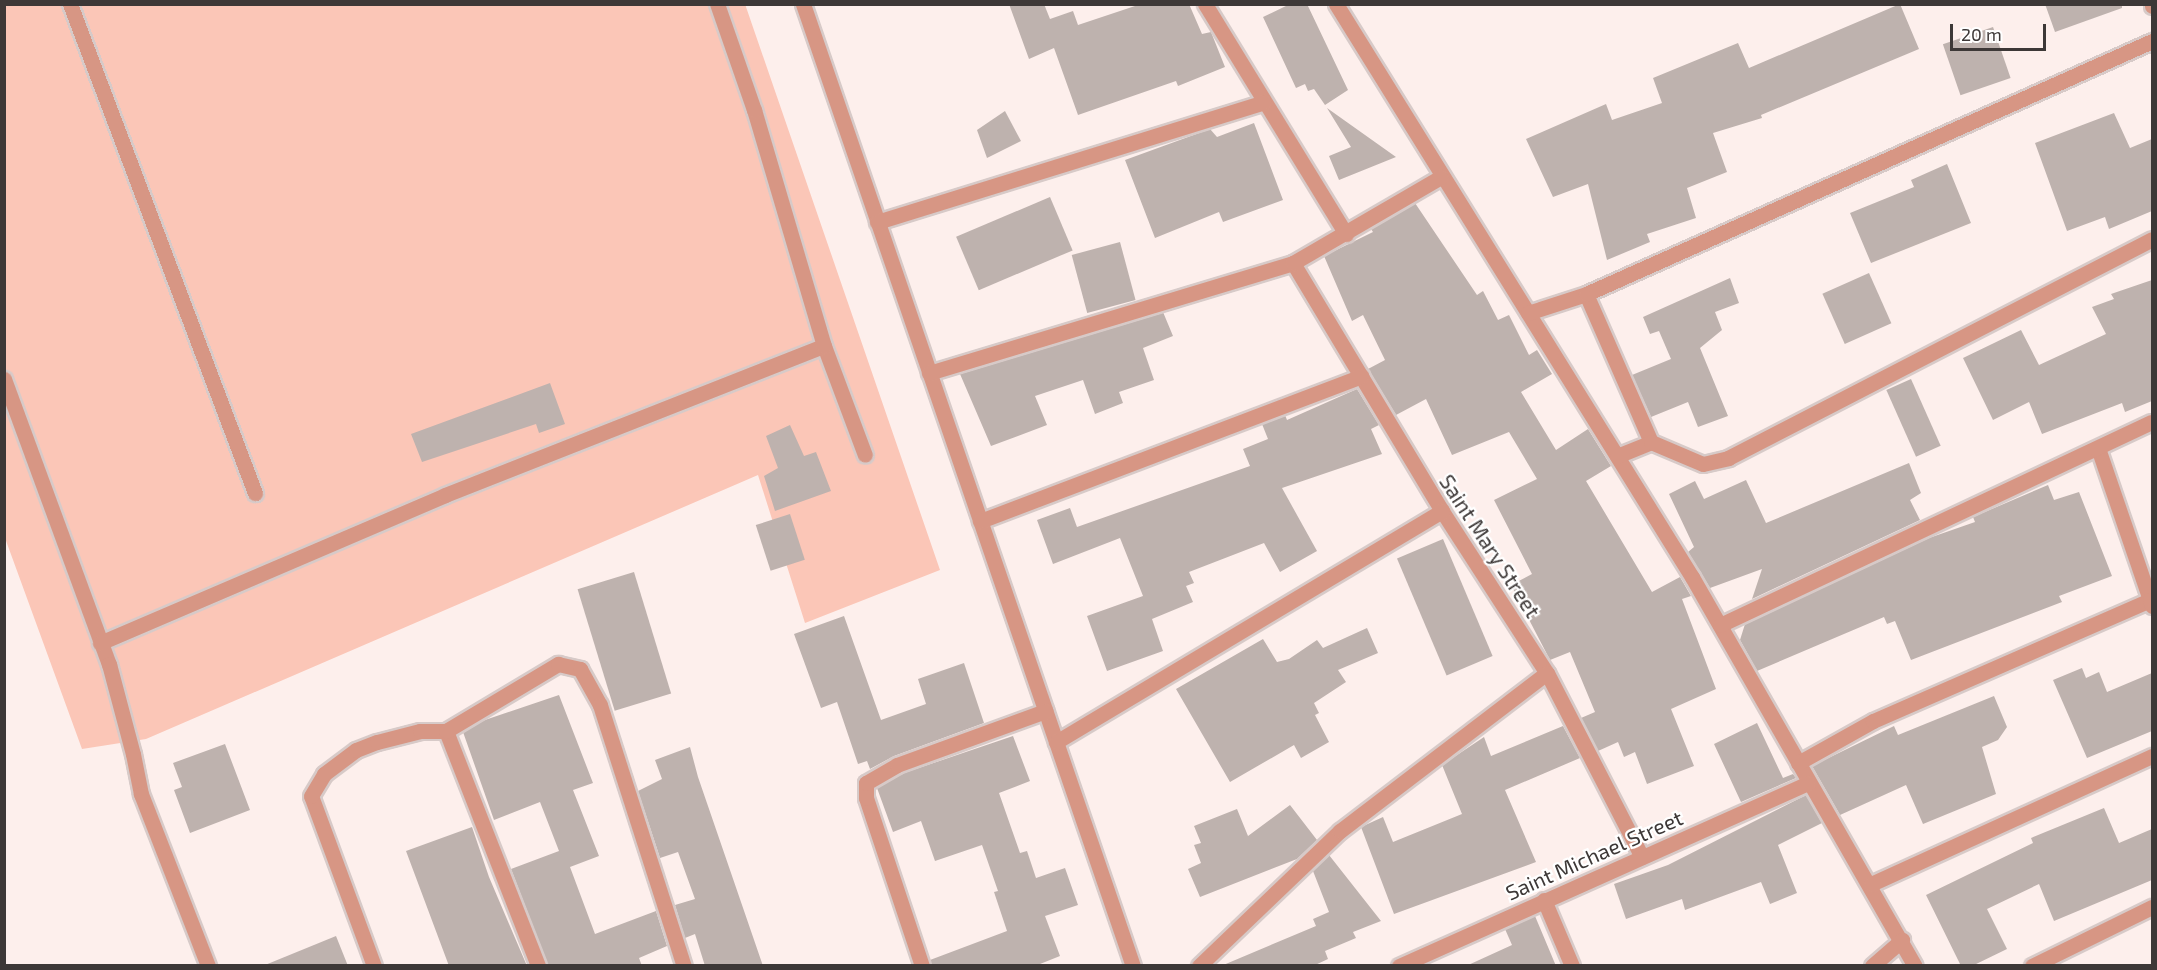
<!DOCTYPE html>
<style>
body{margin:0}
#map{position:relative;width:2157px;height:970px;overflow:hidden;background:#fdefec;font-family:"Exo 2",sans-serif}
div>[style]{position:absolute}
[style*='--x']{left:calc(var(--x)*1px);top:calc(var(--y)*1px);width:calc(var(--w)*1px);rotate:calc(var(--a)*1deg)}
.green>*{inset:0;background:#fbc6b7}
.building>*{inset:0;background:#beb2ae;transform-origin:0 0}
.roads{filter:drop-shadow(2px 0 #d7cac8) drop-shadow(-2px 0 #d7cac8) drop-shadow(0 2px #d7cac8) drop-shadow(0 -2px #d7cac8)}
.lane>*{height:15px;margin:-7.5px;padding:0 7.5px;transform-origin:7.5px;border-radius:7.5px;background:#d79684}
.street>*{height:15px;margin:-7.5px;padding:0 7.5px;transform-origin:7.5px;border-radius:7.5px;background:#d79684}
span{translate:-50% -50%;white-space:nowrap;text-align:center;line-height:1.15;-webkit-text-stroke:4.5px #fff;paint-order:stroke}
.street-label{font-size:21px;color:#3d3837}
.frame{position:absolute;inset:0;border:6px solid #3d3837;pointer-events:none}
.scale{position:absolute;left:1950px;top:24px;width:96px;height:27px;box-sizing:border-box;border:3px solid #3d3837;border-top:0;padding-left:8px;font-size:18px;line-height:21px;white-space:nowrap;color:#3d3837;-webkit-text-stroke:4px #fff;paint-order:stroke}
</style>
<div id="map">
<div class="green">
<div style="clip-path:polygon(745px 4px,940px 570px,805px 623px,758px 475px,146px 739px,82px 749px,5px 538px,5px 5px)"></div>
</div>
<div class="building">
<div style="clip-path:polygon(1009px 4px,1044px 4px,1050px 19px,1073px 11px,1078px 25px,1141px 4px,1189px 4px,1202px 34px,1211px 32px,1225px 67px,1178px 86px,1176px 81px,1078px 115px,1054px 48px,1029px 59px)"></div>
<div style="clip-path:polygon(1290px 4px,1307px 4px,1348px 90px,1325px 105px,1314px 89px,1308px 91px,1305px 84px,1296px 88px,1263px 17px)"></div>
<div style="clip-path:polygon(1900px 4px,1919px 49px,1761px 115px,1762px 118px,1713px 133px,1727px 172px,1687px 188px,1696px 218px,1647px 234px,1650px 242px,1607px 260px,1588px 184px,1553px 197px,1526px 139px,1606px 104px,1612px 120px,1662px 103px,1653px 78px,1738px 43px,1749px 68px)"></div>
<div style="clip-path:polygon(2045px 4px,2122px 4px,2122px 8px,2055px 32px)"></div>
<div style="left:1993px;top:27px;width:54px;height:53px;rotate:71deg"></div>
<div style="clip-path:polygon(1327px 108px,1396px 157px,1339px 180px,1329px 156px,1351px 147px)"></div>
<div style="clip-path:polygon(1005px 111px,1021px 141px,987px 158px,977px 130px)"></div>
<div style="clip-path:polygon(2114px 113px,2130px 148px,2152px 139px,2152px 211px,2109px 229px,2105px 217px,2067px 231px,2035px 143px)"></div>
<div style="clip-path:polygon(1254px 123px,1283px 200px,1223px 222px,1219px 212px,1155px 238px,1125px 160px,1210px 129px,1217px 137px)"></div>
<div style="clip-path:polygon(1947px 164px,1971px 223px,1871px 263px,1850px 213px,1914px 187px,1911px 180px)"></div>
<div style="left:1050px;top:197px;width:58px;height:102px;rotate:67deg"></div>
<div style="clip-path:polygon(1415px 203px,1477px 295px,1483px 291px,1498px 320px,1509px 315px,1529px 355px,1537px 350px,1552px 374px,1521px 392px,1556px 450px,1588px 429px,1611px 466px,1586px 481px,1652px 592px,1680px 577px,1691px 596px,1682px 599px,1716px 689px,1671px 709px,1694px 766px,1647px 784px,1635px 752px,1624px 757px,1618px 742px,1598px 751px,1581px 718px,1595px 712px,1570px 652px,1550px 660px,1511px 585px,1532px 574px,1494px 500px,1537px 479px,1509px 432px,1452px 455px,1426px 399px,1396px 415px,1368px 369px,1385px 360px,1363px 315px,1352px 321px,1324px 256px,1373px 232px,1371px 229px)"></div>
<div style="left:1120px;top:242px;width:60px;height:50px;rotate:75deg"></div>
<div style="left:1869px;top:273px;width:55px;height:51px;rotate:66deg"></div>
<div style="clip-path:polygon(1730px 278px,1739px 303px,1715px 312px,1722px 330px,1700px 348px,1728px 416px,1698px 427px,1688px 402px,1651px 417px,1632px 375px,1671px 359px,1659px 331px,1650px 334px,1643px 317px)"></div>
<div style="clip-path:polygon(2152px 280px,2152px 401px,2125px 412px,2122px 403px,2042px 434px,2029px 402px,1993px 420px,1963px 358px,2021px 330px,2039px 365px,2106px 334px,2092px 307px,2114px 299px,2111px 294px)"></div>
<div style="clip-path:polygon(1163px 312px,1173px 336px,1143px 348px,1154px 380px,1119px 392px,1123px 403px,1095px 414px,1083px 380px,1035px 396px,1047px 425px,991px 446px,960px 374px)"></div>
<div style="left:1911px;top:379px;width:73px;height:27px;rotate:66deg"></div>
<div style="clip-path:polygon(550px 383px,565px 424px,539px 433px,536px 424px,422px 462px,411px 434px)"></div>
<div style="clip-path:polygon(1357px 389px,1379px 425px,1371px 429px,1382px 454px,1282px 488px,1317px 551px,1280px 572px,1264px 543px,1189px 572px,1194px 583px,1186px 586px,1193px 602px,1152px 619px,1163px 651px,1107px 671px,1087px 616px,1143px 596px,1120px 538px,1053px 564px,1037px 520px,1070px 508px,1077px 527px,1250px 466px,1243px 449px,1268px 439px,1262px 424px,1285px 415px,1287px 420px)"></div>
<div style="clip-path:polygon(790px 425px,804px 456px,816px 452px,831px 491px,775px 511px,764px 476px,778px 468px,766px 436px)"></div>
<div style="clip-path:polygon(1909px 463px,1921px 493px,1910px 500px,1920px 520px,1752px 599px,1762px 569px,1710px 588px,1688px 552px,1694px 547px,1669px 494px,1695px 481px,1704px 499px,1746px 480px,1766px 523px)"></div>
<div style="clip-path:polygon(2048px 485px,2054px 500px,2079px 492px,2112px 576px,2059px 596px,2062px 602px,1911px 660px,1895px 621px,1887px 624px,1884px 617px,1757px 671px,1740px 640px,1745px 624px,1929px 538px,1975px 522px,1973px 517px)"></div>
<div style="left:790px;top:514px;width:48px;height:36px;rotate:72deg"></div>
<div style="left:1443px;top:539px;width:127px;height:50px;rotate:67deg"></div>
<div style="left:634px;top:572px;width:127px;height:59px;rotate:73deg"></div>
<div style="clip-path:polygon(844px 616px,881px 720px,926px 704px,918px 679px,964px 663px,984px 723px,894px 756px,870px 769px,867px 761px,858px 764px,837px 702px,821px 708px,794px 634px)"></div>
<div style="clip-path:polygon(1367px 628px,1378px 653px,1338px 670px,1346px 682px,1314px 703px,1319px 713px,1315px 715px,1329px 742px,1301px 758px,1294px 745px,1230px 782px,1176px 689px,1263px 639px,1277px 662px,1289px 659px,1317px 640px,1323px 648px)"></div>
<div style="clip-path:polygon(2082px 668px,2086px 678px,2099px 672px,2107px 692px,2152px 673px,2152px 731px,2087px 758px,2053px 680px)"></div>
<div style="clip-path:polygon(559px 695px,593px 783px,573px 790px,599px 856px,570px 867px,595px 934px,656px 911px,667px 946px,639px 958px,642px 966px,548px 966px,511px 869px,559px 851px,540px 802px,494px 820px,463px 732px,482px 721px)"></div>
<div style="clip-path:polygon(1994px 696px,2007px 727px,1998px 740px,1982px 747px,1996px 794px,1923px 824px,1906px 785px,1840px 815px,1812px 766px,1894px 726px,1898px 735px)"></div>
<div style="clip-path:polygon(1757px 723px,1783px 778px,1793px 774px,1796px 778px,1741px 802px,1714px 744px)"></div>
<div style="clip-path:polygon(1563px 726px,1580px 758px,1505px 790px,1536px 862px,1394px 914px,1361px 827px,1383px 817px,1393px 842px,1462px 814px,1442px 765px,1484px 737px,1491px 756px)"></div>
<div style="clip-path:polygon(1013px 736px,1030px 781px,999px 793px,1020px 853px,1027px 851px,1036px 878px,1065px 868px,1078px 905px,1045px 916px,1060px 956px,1035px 966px,931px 966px,930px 960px,1007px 931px,994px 892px,998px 891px,982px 845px,935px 861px,921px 821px,893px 832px,877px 788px,901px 774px)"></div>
<div style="clip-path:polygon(225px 744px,250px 810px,190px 833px,174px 790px,182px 787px,173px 763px)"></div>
<div style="clip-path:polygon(690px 747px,698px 777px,763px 966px,705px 966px,695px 934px,685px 938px,675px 905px,695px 899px,678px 852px,660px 858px,638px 791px,662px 779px,655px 760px)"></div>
<div style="clip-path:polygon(1806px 795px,1822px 823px,1778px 845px,1797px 893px,1770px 904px,1761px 882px,1685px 910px,1682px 899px,1626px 919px,1614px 884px,1668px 865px)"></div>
<div style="clip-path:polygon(1290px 805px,1317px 840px,1297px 859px,1200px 897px,1188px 869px,1201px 863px,1194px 845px,1201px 843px,1194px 826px,1237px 809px,1248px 836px)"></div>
<div style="clip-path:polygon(2104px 808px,2119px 843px,2152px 829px,2152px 880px,2054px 921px,2039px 884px,1987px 909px,2007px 949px,1972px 966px,1961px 966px,1926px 895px,2033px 843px,2031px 838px)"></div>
<div style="clip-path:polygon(472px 827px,489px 877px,527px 966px,449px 966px,406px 851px)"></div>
<div style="clip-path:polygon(1329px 855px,1381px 921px,1353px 932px,1356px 938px,1325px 951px,1328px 959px,1313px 966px,1221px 966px,1316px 926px,1313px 919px,1329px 912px,1313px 871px)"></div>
<div style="clip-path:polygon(1535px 916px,1556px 966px,1466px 966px,1512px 945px,1505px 929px)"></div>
<div style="clip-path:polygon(336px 936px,348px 966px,265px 966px,265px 965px)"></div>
</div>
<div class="roads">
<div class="lane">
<div style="--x:70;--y:4;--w:523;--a:69.28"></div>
<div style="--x:824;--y:346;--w:116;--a:69.4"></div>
<div style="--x:4;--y:379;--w:304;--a:69.8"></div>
<div style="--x:109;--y:664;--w:93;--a:75.1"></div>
<div style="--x:100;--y:643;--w:375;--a:-23.2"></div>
<div style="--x:445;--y:495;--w:407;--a:-21.5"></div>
<div style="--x:824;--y:346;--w:246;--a:-106.5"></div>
<div style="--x:754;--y:110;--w:112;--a:-109.2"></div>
</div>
<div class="street">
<div style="--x:803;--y:4;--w:1017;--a:71.07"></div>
<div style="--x:1205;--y:4;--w:270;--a:58.5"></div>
<div style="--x:1336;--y:4;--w:675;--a:58.15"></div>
<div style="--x:1692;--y:577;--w:448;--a:60.2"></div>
<div style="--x:2152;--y:4;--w:2;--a:90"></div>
<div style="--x:877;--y:222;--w:405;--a:-17.2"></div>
<div style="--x:1293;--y:263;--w:289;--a:59"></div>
<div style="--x:1442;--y:511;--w:193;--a:57.1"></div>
<div style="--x:1547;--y:673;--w:207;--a:62.7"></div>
<div style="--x:1586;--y:294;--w:162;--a:66.3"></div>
<div style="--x:1528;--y:313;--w:61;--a:-18.1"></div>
<div style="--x:1586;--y:294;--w:620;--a:-24.08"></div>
<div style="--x:929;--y:373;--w:380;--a:-16.8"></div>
<div style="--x:1293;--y:263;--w:171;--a:-30.2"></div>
<div style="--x:2099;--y:451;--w:157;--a:71.1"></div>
<div style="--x:1617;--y:456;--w:37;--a:-22"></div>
<div style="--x:1651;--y:442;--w:56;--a:22.9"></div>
<div style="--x:1703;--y:464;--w:26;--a:-13"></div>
<div style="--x:1728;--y:458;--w:477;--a:-27.3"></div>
<div style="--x:980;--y:521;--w:408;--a:-20.8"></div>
<div style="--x:1720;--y:625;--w:477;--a:-25.2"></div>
<div style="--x:446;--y:731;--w:252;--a:68.6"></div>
<div style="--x:1056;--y:742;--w:450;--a:-30.9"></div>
<div style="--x:133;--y:754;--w:41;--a:78.7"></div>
<div style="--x:141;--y:794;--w:185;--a:68.7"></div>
<div style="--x:1798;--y:763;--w:86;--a:-29.2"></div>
<div style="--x:1873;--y:721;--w:302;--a:-23.6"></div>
<div style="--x:2150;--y:600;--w:6;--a:72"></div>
<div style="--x:1871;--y:884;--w:309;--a:-24.5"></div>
<div style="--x:1544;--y:900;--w:72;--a:67"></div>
<div style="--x:374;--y:966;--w:181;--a:-110.3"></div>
<div style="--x:311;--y:796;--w:26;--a:-59"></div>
<div style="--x:324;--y:774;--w:40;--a:-37"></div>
<div style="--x:356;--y:750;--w:22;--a:-21"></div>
<div style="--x:377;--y:742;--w:44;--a:-14.3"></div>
<div style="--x:420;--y:731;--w:26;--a:0"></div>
<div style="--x:446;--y:731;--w:131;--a:-30.9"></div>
<div style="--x:558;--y:664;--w:23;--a:13"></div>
<div style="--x:580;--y:669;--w:41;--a:60.9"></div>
<div style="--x:600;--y:705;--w:274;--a:72.2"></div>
<div style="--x:922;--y:966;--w:177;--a:-108.4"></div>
<div style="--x:866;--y:798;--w:15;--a:-90"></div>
<div style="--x:866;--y:783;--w:36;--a:-30"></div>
<div style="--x:897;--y:765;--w:158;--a:-20"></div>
<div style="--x:1199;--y:966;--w:195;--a:-43.8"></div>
<div style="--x:1340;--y:831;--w:260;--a:-37.4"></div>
<div style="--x:1399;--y:966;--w:448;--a:-24.1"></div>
<div style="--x:1872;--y:966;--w:40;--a:-41"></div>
<div style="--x:2032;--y:966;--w:134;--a:-26.2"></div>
</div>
</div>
<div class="street-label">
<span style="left:1490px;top:546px;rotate:57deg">Saint Mary Street</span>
<span style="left:1594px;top:855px;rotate:-24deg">Saint Michael Street</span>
</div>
<div class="frame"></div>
<div class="scale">20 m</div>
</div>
